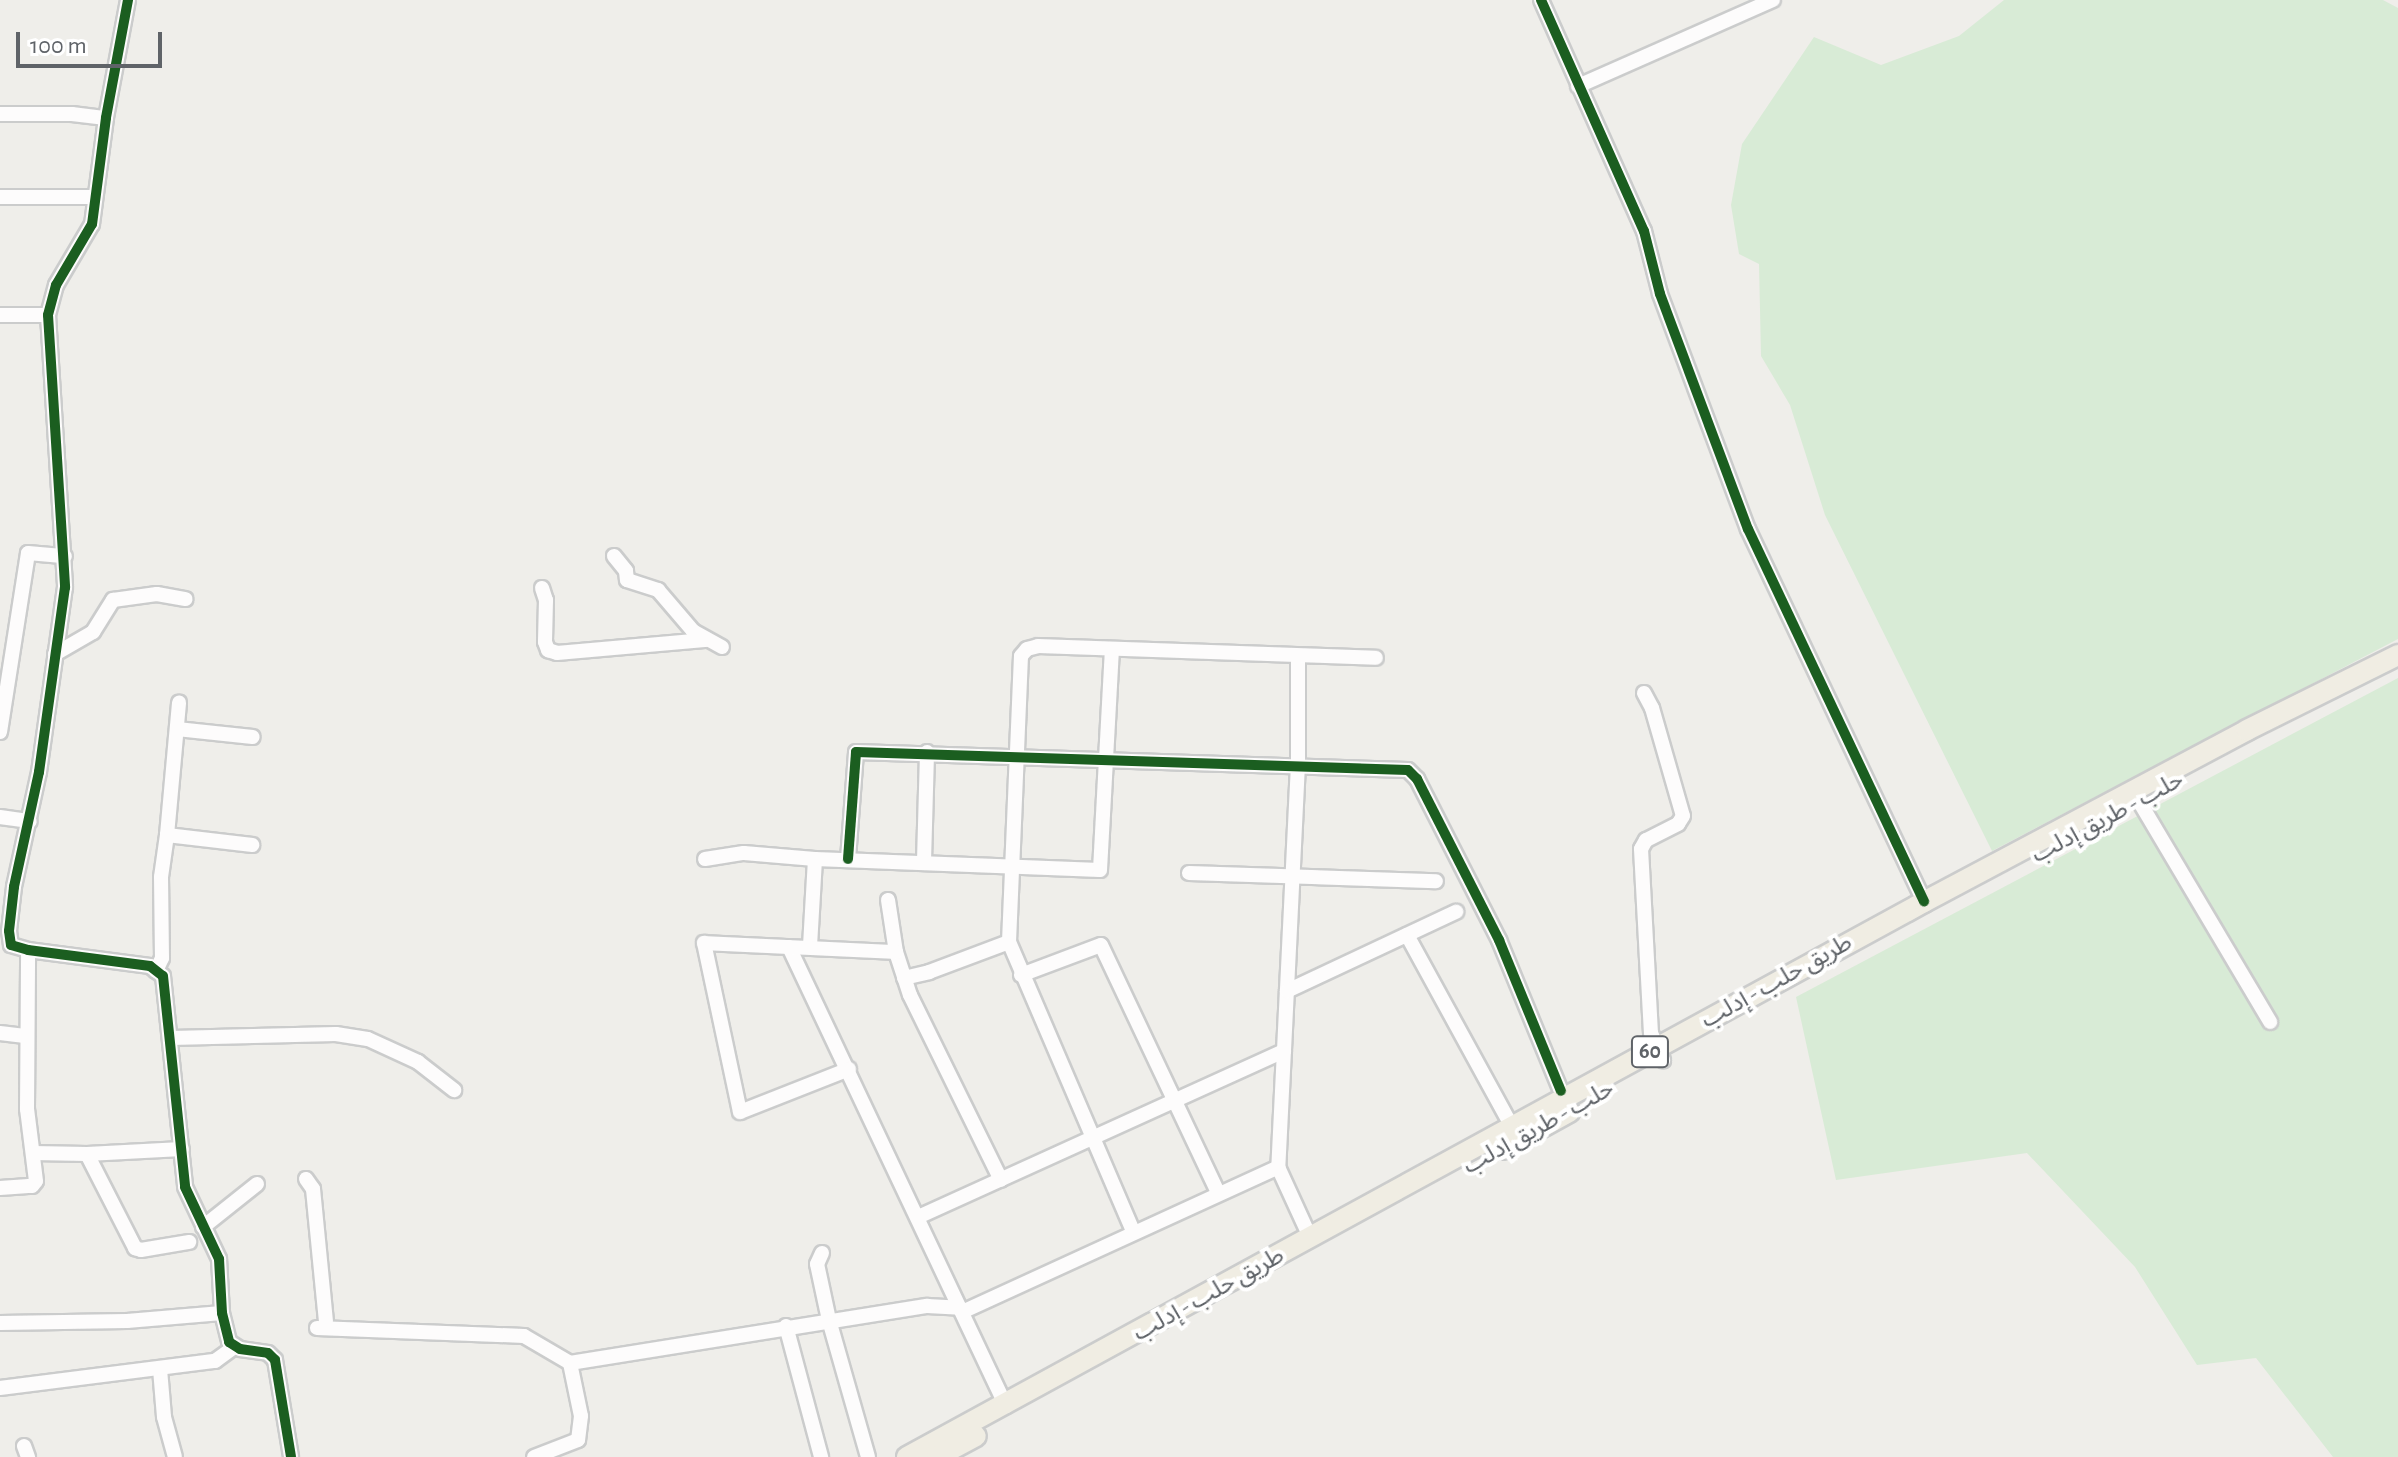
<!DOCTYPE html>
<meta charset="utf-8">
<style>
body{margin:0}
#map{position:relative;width:2398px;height:1457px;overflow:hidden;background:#efeeea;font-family:"Alegreya Sans","Noto Sans Arabic",sans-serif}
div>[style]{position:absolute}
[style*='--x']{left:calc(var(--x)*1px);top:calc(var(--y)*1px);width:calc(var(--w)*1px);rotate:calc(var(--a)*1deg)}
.green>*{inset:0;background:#d8ebd6}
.roads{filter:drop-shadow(2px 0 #cbcccc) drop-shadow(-2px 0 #cbcccc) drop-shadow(0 2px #cbcccc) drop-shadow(0 -2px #cbcccc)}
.minor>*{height:14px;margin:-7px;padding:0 7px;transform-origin:7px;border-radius:7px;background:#fdfcfc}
.highway>*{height:20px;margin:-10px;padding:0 10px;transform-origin:10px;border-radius:10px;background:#f0ede3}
.cycleway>*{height:10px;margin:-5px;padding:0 5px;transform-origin:5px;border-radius:5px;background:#1b5e20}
span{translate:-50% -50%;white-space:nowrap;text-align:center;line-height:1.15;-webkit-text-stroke:8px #fff;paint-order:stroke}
.shield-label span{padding:2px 6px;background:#fff;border:2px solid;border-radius:6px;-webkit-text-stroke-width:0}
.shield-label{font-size:22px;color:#5f6368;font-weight:700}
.street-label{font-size:24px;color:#5f6368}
.scale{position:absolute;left:16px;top:32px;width:146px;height:36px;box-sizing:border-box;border:4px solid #5f6368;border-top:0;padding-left:10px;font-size:24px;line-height:28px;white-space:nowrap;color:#5f6368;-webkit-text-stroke:6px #fff;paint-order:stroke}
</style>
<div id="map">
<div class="green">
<div style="clip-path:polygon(2004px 0,2383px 0,2398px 8px,2398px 639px,1992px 851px,1825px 515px,1790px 405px,1761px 356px,1759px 264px,1739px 254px,1731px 205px,1742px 144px,1814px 37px,1881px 65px,1959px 36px)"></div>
<div style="clip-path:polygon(2398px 678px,2398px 1457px,2333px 1457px,2256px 1358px,2197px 1365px,2135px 1267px,2027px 1153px,1836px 1180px,1796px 997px)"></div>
</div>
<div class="roads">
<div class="minor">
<div style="--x:128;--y:0;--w:120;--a:100.6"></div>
<div style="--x:106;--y:118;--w:107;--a:97.5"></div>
<div style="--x:92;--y:224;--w:71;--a:120.5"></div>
<div style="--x:56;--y:285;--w:31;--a:105"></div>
<div style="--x:48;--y:315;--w:273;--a:86.4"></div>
<div style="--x:65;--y:587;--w:187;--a:98"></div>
<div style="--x:39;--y:772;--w:118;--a:102.3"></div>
<div style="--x:14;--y:887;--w:44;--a:96.5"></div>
<div style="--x:9;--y:931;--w:14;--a:82"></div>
<div style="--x:11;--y:945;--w:18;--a:16"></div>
<div style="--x:28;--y:950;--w:123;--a:7.5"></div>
<div style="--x:150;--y:966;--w:16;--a:38"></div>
<div style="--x:163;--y:976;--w:212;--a:84"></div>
<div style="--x:185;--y:1187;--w:80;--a:64.7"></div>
<div style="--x:219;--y:1259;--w:54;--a:86.8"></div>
<div style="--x:222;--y:1313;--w:30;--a:76"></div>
<div style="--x:229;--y:1342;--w:13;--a:32"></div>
<div style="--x:240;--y:1349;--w:28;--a:8"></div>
<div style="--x:268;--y:1353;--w:10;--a:45"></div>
<div style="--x:275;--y:1360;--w:98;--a:80.6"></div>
<div style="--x:1541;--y:0;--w:253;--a:66"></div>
<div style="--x:1644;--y:231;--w:65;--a:75.7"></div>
<div style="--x:1660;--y:294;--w:251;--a:69.5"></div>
<div style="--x:1748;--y:529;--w:412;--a:64.7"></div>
<div style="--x:1578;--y:86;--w:213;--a:-23.8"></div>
<div style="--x:0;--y:114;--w:72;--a:0"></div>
<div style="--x:72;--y:114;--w:34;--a:7"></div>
<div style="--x:0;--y:197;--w:95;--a:0"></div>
<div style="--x:0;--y:315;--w:48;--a:0"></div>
<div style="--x:614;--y:556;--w:19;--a:51"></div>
<div style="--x:626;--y:571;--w:9;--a:84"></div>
<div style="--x:627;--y:580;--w:33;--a:18"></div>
<div style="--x:658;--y:590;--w:54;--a:49.5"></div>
<div style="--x:693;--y:631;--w:33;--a:29"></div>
<div style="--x:542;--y:588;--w:13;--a:72"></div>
<div style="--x:546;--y:600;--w:42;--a:91.4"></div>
<div style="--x:545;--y:642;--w:9;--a:69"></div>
<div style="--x:548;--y:650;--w:9;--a:18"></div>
<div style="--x:557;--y:653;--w:151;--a:-5"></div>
<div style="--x:55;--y:654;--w:44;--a:-30.1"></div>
<div style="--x:93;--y:632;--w:38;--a:-58"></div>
<div style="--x:113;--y:600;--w:44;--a:-7.8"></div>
<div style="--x:157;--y:594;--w:29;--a:10"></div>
<div style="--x:1298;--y:656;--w:108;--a:90"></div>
<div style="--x:1298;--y:764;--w:403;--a:92.8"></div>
<div style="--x:1278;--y:1167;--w:79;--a:65.4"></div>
<div style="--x:1644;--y:693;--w:17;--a:62"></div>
<div style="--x:1652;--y:708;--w:112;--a:74"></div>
<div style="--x:1683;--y:816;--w:9;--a:122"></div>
<div style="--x:1678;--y:824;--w:36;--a:153"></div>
<div style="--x:1646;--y:840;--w:10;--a:119"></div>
<div style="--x:1641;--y:849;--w:184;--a:86.9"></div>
<div style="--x:1651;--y:1033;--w:30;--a:66"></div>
<div style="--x:177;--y:729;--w:76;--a:6"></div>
<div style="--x:0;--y:732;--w:181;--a:-81.1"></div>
<div style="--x:28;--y:553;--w:37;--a:5"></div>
<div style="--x:2139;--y:801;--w:257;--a:59.3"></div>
<div style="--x:0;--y:817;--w:30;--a:8"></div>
<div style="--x:167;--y:835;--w:133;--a:-84.8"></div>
<div style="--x:705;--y:859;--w:39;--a:-9"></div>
<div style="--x:744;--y:853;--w:71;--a:4.8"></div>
<div style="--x:848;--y:859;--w:107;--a:-85.7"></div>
<div style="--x:856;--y:752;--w:552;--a:1.87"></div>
<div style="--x:1408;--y:770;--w:13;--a:45"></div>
<div style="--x:1417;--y:779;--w:181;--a:63"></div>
<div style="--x:1499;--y:940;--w:163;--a:67.7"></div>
<div style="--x:924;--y:861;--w:109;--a:-88.4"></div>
<div style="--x:1189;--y:873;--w:247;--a:1.9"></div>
<div style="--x:888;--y:900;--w:53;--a:81.3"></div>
<div style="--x:896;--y:952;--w:45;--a:72"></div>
<div style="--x:910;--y:995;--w:206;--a:63.8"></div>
<div style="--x:1407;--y:935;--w:212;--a:61.3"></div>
<div style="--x:810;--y:946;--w:87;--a:-86.7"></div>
<div style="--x:815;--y:859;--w:285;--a:2.2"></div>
<div style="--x:1100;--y:870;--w:221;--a:-86.9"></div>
<div style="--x:789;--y:947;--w:508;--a:64.7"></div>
<div style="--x:156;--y:971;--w:14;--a:-65"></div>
<div style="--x:162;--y:958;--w:81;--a:-90.7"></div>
<div style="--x:161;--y:877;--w:42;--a:-81.9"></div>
<div style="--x:167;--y:835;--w:86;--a:6.7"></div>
<div style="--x:1021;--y:975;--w:85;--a:-20.6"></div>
<div style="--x:1101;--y:945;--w:273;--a:64.7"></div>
<div style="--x:904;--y:978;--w:26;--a:-13"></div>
<div style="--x:929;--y:972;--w:85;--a:-20.6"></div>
<div style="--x:1287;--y:991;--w:187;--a:-25.1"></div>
<div style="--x:0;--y:1033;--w:25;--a:7"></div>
<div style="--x:171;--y:1038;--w:165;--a:-1.4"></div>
<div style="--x:336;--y:1034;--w:32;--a:9"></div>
<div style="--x:368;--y:1039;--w:55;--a:24.7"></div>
<div style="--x:418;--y:1062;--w:46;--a:37.9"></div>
<div style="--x:849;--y:1069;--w:117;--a:158.5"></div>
<div style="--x:740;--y:1112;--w:173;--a:-102"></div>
<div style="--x:704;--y:943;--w:192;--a:2.7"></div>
<div style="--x:33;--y:1153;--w:54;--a:1.1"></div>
<div style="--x:87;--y:1154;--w:95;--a:-3"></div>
<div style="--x:87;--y:1154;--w:106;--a:62.9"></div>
<div style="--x:135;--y:1248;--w:6;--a:18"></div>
<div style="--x:141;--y:1250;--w:49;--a:-9.5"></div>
<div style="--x:306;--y:1179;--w:12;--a:55"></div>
<div style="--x:313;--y:1189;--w:133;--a:84.4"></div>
<div style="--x:0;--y:1188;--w:32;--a:-4"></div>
<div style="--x:32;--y:1186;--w:6;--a:-51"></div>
<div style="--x:36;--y:1181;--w:73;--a:-97.1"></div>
<div style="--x:27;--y:1109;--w:159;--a:-89.6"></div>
<div style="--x:918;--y:1217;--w:402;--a:-24.4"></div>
<div style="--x:203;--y:1227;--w:69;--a:-38.5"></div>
<div style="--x:1133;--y:1231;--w:314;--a:-113.2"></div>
<div style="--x:1009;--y:942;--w:286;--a:-87.6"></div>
<div style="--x:1021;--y:656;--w:9;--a:-49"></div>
<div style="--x:1027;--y:649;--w:11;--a:-15"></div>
<div style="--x:1038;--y:646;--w:338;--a:2"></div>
<div style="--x:822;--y:1253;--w:12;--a:114"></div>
<div style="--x:817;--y:1264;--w:57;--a:77.9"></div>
<div style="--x:829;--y:1320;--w:142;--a:74.1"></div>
<div style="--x:962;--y:1312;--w:348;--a:-24.6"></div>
<div style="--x:0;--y:1323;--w:127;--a:-0.9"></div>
<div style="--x:127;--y:1321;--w:95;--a:-4.8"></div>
<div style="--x:786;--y:1326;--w:136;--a:75"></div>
<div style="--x:317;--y:1328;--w:207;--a:2.2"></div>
<div style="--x:524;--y:1336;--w:53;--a:30.4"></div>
<div style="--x:570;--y:1363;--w:54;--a:78.3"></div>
<div style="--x:581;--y:1416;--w:24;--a:97"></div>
<div style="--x:578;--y:1440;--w:47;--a:158.9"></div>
<div style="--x:570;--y:1363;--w:362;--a:-9.1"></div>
<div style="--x:927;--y:1306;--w:33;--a:3"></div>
<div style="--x:160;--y:1369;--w:48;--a:85.2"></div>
<div style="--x:164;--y:1417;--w:41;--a:74.6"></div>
<div style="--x:0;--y:1388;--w:217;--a:-7.2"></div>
<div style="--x:215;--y:1361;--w:24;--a:-36"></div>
<div style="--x:24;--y:1446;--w:12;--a:70"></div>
</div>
<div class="highway">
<div style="--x:1502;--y:1149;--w:77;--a:-28.9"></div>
<div style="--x:907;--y:1457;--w:1159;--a:-28.62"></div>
<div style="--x:1924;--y:902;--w:366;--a:-28"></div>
<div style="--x:2247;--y:730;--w:169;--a:-26.4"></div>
<div style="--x:937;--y:1457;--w:44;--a:-28.3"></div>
</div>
</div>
<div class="cycleway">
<div style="--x:128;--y:0;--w:120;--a:100.6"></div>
<div style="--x:106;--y:118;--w:107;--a:97.5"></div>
<div style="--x:92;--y:224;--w:71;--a:120.5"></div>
<div style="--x:56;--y:285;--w:31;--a:105"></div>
<div style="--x:48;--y:315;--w:273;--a:86.4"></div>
<div style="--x:65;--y:587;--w:187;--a:98"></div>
<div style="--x:39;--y:772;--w:118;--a:102.3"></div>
<div style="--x:14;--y:887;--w:44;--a:96.5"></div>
<div style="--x:9;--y:931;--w:14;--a:82"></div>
<div style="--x:11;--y:945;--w:18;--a:16"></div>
<div style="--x:28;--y:950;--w:123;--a:7.5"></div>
<div style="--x:150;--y:966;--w:16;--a:38"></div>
<div style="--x:163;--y:976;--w:212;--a:84"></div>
<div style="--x:185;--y:1187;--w:80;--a:64.7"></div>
<div style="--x:219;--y:1259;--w:54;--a:86.8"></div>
<div style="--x:222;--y:1313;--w:30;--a:76"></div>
<div style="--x:229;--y:1342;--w:13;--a:32"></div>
<div style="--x:240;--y:1349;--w:28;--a:8"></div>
<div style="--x:268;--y:1353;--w:10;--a:45"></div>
<div style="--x:275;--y:1360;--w:98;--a:80.6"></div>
<div style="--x:1541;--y:0;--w:253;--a:66"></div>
<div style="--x:1644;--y:231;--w:65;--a:75.7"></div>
<div style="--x:1660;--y:294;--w:251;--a:69.5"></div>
<div style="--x:1748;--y:529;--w:412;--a:64.7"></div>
<div style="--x:848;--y:859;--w:107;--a:-85.7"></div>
<div style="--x:856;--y:752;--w:552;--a:1.87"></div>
<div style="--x:1408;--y:770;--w:13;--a:45"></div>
<div style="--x:1417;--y:779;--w:181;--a:63"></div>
<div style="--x:1499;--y:940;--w:163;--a:67.7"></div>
</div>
<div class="shield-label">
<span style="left:1650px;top:1052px">60</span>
</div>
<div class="street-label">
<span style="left:2108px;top:818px;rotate:-28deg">حلب - طريق إدلب</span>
<span style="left:1777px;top:982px;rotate:-29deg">طريق حلب - إدلب</span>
<span style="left:1539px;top:1128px;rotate:-29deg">حلب - طريق إدلب</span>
<span style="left:1209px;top:1295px;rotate:-29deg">طريق حلب - إدلب</span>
</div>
<div class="scale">100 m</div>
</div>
